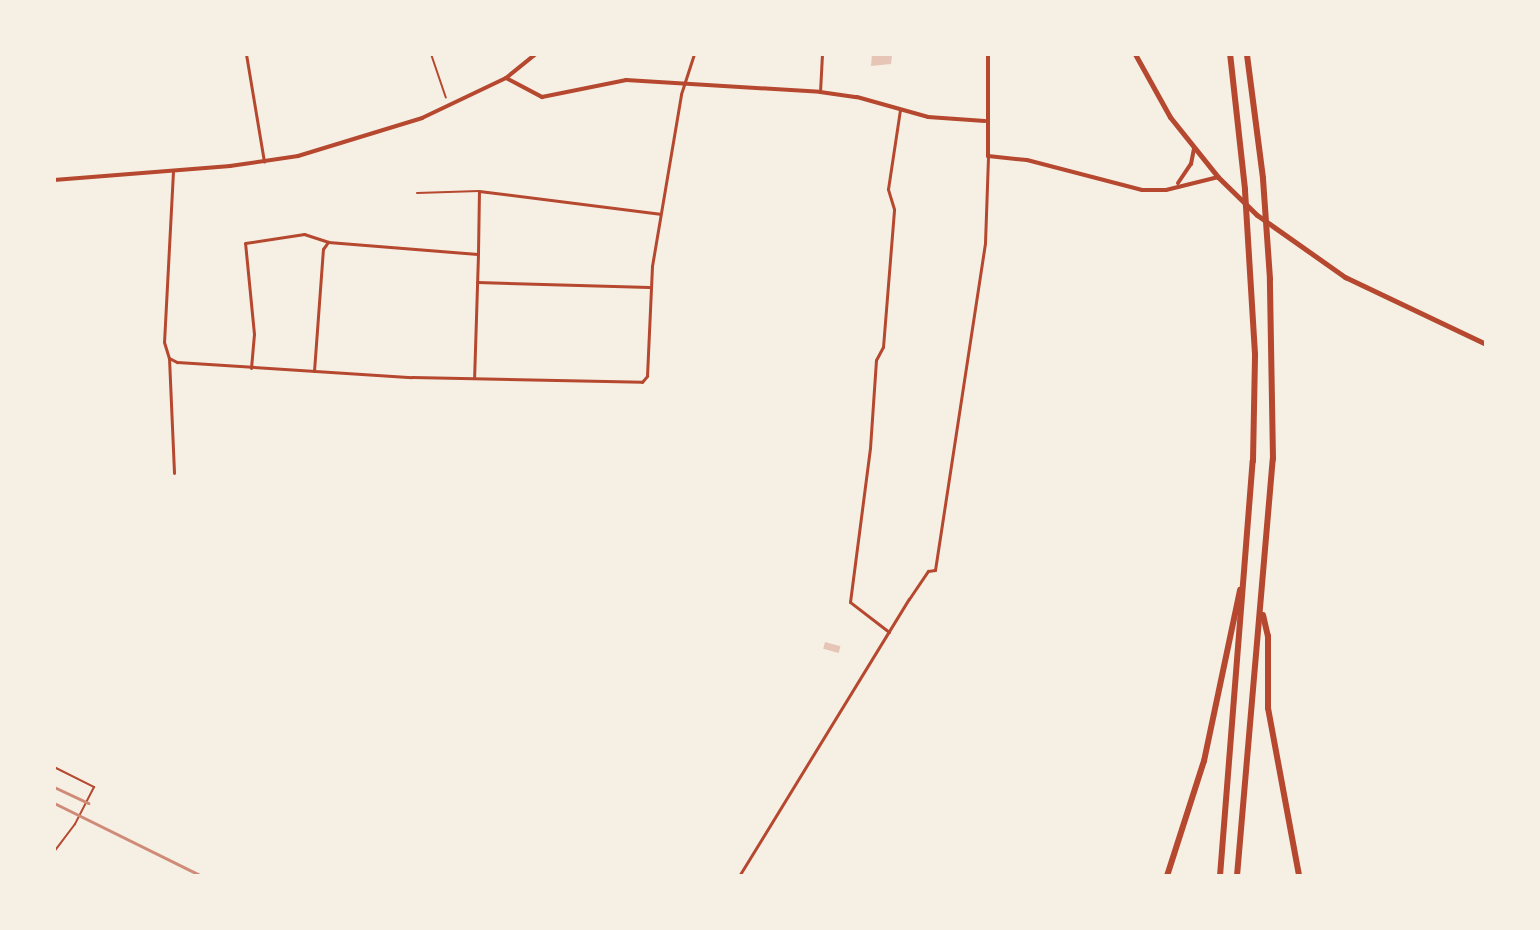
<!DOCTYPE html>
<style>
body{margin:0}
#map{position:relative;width:1540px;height:930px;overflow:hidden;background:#f6efe4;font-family:Rubik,sans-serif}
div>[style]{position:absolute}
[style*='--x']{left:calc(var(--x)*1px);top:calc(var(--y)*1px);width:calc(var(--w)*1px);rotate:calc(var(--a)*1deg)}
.building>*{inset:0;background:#e6c5b7;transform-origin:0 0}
.path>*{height:2px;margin:-1px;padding:0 1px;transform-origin:1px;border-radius:1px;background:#b5482f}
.service>*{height:2px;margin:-1px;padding:0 1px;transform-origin:1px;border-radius:1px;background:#b5482f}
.minor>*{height:3px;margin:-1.5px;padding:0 1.5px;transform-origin:1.5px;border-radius:1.5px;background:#b5482f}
.tertiary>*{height:4px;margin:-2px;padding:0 2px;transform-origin:2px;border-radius:2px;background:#b5482f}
.secondary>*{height:5px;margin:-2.5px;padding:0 2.5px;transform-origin:2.5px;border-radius:2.5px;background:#b5482f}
.motorway>*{height:6px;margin:-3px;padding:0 3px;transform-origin:3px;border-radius:3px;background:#b5482f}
.rail>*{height:3px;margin:-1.5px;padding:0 1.5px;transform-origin:1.5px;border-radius:1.5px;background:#cf8b77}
span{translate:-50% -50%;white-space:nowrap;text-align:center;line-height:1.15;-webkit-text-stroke:6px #f6efe4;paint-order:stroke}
.frame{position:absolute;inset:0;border:56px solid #f6efe4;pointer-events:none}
</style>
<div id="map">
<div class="building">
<div style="clip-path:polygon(872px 54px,892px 55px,891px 64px,871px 66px)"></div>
<div style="left:825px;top:642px;width:16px;height:7px;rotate:15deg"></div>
</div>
<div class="path">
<div style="--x:431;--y:54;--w:46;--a:71.2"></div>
<div style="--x:54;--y:767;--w:45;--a:26.6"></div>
<div style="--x:94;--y:787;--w:42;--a:117.2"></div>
<div style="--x:75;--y:824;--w:35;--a:127"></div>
</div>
<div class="service">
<div style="--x:417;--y:193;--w:62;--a:-1.8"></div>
</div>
<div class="minor">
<div style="--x:246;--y:54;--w:109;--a:80.5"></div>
<div style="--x:820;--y:92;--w:38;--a:-87"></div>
<div style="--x:173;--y:171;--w:171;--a:93"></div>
<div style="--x:164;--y:342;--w:17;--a:73"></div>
<div style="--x:169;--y:358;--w:115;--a:87.5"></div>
<div style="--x:478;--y:253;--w:62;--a:-89.1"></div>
<div style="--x:479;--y:191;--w:182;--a:7.2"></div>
<div style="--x:477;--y:282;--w:172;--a:1.7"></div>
<div style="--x:169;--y:358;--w:9;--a:27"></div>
<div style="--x:177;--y:362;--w:235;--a:3.7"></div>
<div style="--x:412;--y:377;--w:230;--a:1.2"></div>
<div style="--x:642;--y:382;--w:8;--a:-50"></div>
<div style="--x:647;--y:376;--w:110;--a:-87.4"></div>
<div style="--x:652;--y:266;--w:174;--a:-80.4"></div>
<div style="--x:681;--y:94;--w:42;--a:-72"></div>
<div style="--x:251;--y:368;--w:34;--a:-85"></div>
<div style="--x:254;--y:334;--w:91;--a:-95.6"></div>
<div style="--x:245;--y:243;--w:60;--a:-8.7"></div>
<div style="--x:304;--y:234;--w:25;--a:18"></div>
<div style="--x:314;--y:371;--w:122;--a:-85.8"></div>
<div style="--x:323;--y:249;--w:9;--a:-54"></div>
<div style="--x:328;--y:242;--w:150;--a:4.6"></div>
<div style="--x:478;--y:254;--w:124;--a:91.8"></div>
<div style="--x:889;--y:632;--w:49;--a:-142.4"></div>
<div style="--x:850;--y:602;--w:155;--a:-82.6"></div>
<div style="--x:870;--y:448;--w:88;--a:-86.1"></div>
<div style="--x:876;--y:360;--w:15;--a:-62"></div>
<div style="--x:883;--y:347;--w:138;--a:-85.4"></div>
<div style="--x:894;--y:209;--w:21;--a:-107"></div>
<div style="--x:888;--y:189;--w:80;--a:-81.4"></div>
<div style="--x:739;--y:876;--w:325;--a:-58.5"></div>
<div style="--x:909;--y:599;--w:34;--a:-56"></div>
<div style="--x:928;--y:571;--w:7;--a:-8"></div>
<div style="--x:935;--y:570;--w:331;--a:-81.3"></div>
<div style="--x:985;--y:243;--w:87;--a:-88"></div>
</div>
<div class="tertiary">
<div style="--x:988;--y:54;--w:102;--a:90"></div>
<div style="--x:988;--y:156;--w:39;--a:6"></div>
<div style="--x:1027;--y:160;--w:119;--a:14.6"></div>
<div style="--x:1142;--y:190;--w:24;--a:0"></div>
<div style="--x:1166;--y:190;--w:54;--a:-14"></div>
<div style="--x:506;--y:78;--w:41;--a:27.8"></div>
<div style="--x:542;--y:97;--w:86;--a:-11.4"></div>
<div style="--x:626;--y:80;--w:194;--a:3.5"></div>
<div style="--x:820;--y:92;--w:37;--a:8"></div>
<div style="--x:857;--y:97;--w:74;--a:15.7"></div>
<div style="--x:928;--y:117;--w:57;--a:4"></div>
<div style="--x:54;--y:180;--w:177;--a:-4.5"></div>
<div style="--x:230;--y:166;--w:69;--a:-8.4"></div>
<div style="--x:298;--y:156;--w:130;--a:-17"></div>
<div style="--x:422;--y:118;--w:93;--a:-25.5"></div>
<div style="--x:506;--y:78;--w:38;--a:-39"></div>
<div style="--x:1178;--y:183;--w:23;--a:-56"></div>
<div style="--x:1191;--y:164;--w:16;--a:-79"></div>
</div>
<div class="secondary">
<div style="--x:1135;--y:54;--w:72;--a:60.9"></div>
<div style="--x:1170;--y:117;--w:77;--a:51.3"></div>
<div style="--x:1218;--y:177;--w:54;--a:44.3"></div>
<div style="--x:1257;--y:215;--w:108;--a:35.2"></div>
<div style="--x:1345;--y:277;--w:156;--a:25.4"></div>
</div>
<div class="motorway">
<div style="--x:1263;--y:615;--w:22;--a:77"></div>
<div style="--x:1268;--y:636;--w:72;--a:90"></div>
<div style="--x:1268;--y:708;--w:171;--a:79.5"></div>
<div style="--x:1167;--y:876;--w:121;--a:-72.2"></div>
<div style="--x:1204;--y:761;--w:175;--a:-78.1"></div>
<div style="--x:1220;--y:876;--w:416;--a:-85.5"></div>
<div style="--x:1253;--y:461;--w:107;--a:-88.9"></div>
<div style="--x:1255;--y:354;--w:165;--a:-93.5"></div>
<div style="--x:1245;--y:189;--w:136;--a:-96.3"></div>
<div style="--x:1237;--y:876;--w:419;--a:-85.1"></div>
<div style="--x:1273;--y:459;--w:180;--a:-91"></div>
<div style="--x:1270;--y:279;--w:101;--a:-94"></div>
<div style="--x:1263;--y:178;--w:125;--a:-97.4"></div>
</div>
<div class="rail">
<div style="--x:54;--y:787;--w:38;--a:25"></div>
<div style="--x:54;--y:803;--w:165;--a:26.3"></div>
</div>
<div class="frame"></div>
</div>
